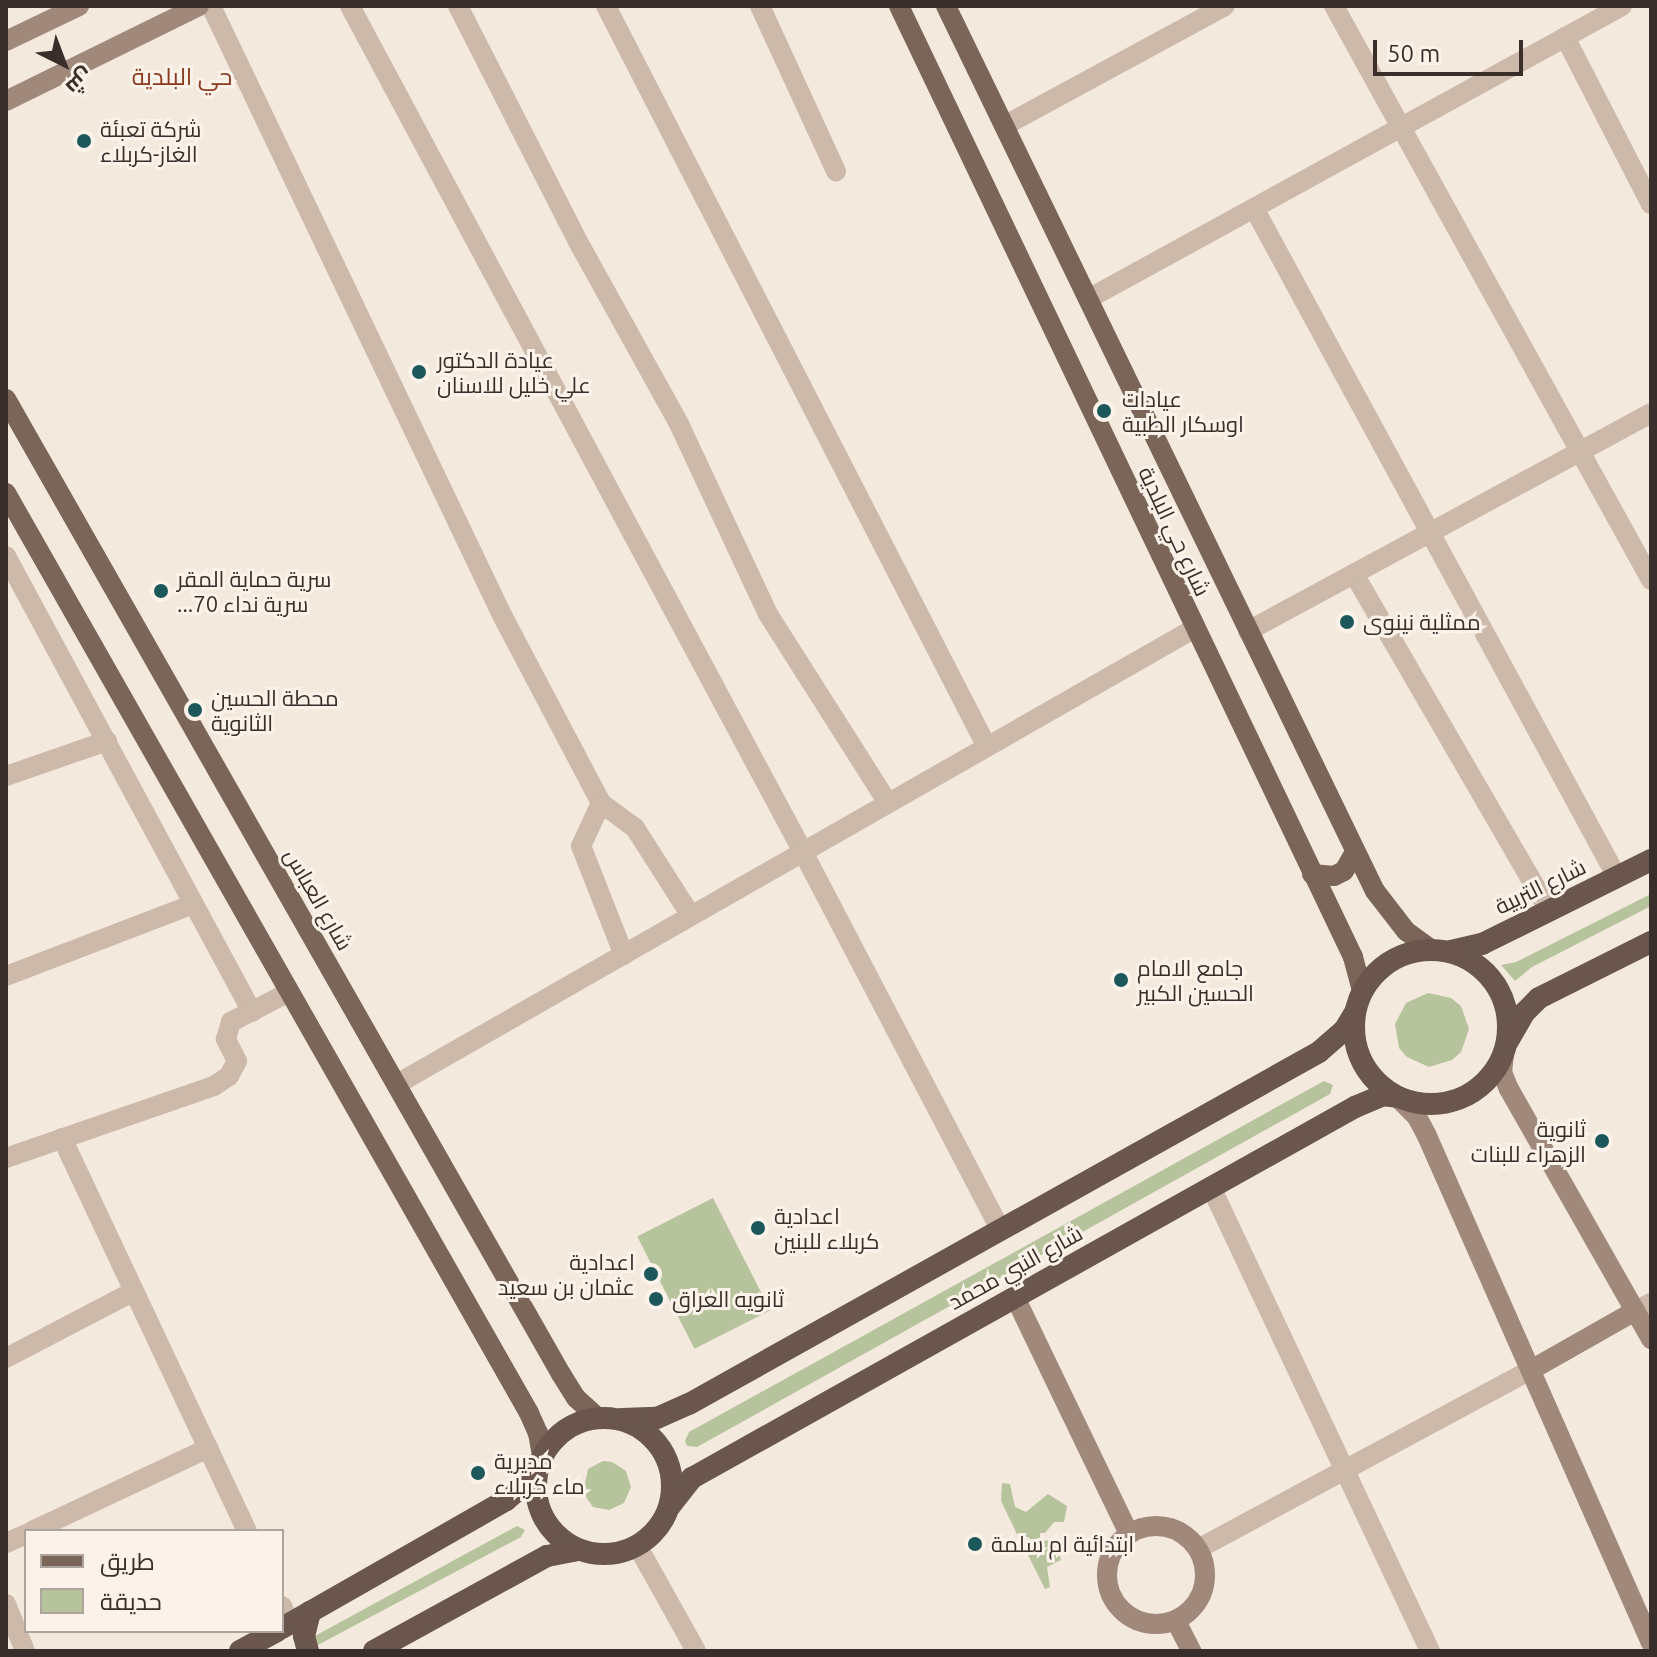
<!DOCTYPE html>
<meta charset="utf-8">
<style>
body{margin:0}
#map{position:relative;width:1657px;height:1657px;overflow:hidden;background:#f3e9dd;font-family:Ubuntu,Cairo,sans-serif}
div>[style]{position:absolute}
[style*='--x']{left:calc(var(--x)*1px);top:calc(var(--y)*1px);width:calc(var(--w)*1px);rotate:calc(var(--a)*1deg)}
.green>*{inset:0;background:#b6c39c;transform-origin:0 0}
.minor>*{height:20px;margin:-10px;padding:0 10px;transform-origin:10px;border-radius:10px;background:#ccb9a9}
.secondary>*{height:20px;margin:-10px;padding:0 10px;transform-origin:10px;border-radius:10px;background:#a0887a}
.secondary>.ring{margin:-10px;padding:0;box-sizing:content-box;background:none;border:20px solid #a0887a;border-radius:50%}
.primary>*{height:20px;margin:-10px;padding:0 10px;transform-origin:10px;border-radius:10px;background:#7b6559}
.trunk>*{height:22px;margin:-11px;padding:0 11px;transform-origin:11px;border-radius:11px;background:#6a564c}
.trunk>.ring{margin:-11px;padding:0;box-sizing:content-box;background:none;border:22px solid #6a564c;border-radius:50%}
.dots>*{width:22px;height:22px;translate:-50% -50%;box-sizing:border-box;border:4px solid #fbf3ea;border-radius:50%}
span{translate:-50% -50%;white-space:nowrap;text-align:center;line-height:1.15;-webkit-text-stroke:6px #fbf3ea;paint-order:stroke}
.poi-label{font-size:22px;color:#392e29}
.left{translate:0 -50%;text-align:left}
.right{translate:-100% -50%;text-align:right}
.street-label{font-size:22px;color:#392e29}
.neighbourhood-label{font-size:24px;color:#8b3a1e}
.frame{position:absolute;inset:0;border:8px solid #392e29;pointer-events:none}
.legend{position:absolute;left:24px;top:1529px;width:260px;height:104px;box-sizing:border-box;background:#fbf3ea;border:2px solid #ada49d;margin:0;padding:10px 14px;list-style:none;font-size:24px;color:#392e29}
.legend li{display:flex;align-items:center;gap:16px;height:40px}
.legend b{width:40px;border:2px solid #ada49d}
.north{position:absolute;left:24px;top:24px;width:80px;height:80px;-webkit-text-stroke:6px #fbf3ea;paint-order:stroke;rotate:138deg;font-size:22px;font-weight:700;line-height:32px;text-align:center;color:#392e29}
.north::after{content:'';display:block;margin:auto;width:28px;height:36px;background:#392e29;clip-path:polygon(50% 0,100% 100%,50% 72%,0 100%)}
.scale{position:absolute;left:1373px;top:40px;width:150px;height:36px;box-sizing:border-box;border:4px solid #392e29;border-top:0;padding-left:10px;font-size:24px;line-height:28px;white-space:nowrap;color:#392e29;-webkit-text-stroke:6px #fbf3ea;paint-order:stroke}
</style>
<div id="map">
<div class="green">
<div style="clip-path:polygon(1651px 894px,1651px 906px,1532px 967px,1515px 981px,1501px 965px,1516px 962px)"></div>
<div style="clip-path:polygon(1428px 993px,1451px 998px,1461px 1006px,1469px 1029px,1461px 1052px,1452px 1060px,1429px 1067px,1407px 1057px,1399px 1048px,1395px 1024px,1406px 1003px)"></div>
<div style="clip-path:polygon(1324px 1081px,1333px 1085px,1330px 1094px,697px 1447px,687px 1446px,685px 1441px,689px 1432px)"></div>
<div style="left:713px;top:1198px;width:126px;height:85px;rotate:63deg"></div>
<div style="clip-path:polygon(603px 1461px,612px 1462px,626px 1471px,631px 1487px,624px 1503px,609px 1510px,593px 1507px,583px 1493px,588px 1469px)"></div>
<div style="clip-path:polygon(1002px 1483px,1010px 1484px,1015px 1507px,1026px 1512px,1048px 1494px,1067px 1506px,1064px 1522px,1054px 1522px,1045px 1533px,1040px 1533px,1040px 1541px,1055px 1540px,1061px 1560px,1047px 1567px,1050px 1587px,1045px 1589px,1023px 1545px,1031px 1543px,1030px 1538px,1017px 1534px,1001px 1501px)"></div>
<div style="clip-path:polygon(517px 1526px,525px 1530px,521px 1537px,316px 1646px,313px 1637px)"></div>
</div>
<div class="minor">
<div style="--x:211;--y:6;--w:677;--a:64.46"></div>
<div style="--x:503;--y:617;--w:210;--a:62.2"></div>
<div style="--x:601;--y:803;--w:47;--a:114.9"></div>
<div style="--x:581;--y:846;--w:117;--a:68.5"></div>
<div style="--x:350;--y:6;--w:960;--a:61.83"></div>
<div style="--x:803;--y:852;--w:425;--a:62.4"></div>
<div style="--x:458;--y:6;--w:271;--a:63"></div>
<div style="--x:581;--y:247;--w:202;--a:61"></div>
<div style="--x:679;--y:424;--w:210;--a:64.9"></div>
<div style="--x:768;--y:614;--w:224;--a:57.6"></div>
<div style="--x:606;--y:6;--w:833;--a:62.79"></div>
<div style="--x:760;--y:6;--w:182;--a:65.3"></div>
<div style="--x:1334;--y:6;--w:656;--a:61.09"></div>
<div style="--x:1565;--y:37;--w:188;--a:62.8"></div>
<div style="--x:1004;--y:126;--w:251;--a:-28.5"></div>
<div style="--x:1254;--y:208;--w:761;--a:61.52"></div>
<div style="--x:1088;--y:299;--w:609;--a:-28.75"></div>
<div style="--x:6;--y:556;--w:518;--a:61.65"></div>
<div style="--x:1354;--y:574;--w:389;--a:59.9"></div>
<div style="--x:1248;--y:631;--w:458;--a:-28.4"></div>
<div style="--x:6;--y:776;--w:107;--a:-19.1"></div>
<div style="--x:601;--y:803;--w:42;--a:36.3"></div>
<div style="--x:635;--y:828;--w:104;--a:57.5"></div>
<div style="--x:6;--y:976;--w:201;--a:-21"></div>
<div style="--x:397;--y:1084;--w:919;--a:-29.74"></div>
<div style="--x:62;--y:1138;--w:434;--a:64.8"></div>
<div style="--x:6;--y:1158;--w:220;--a:-19.1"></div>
<div style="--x:214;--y:1086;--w:18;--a:-34"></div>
<div style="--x:229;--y:1076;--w:17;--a:-62"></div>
<div style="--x:237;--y:1061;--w:25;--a:-117"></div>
<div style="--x:226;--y:1039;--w:18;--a:-74"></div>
<div style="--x:231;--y:1022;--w:65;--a:-27.3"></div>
<div style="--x:1211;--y:1187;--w:513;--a:64.73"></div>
<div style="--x:1635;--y:1311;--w:18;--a:-27"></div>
<div style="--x:6;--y:1358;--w:144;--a:-27.6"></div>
<div style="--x:32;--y:1531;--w:195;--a:-25.2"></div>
<div style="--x:6;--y:1543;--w:22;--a:-24"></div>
<div style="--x:637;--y:1545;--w:121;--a:60.9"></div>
<div style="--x:1198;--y:1549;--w:378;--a:-28.3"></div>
<div style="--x:6;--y:1604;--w:51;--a:68"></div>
<div style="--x:282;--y:1606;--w:20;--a:66"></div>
</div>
<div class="secondary">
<div style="--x:6;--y:41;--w:81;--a:-25.6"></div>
<div style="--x:6;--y:101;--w:215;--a:-26.2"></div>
<div style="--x:1504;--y:1054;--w:18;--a:96"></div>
<div style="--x:1502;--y:1072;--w:18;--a:68"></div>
<div style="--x:1509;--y:1089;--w:288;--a:60.4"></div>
<div style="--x:1397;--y:1097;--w:28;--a:45"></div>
<div style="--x:1417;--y:1117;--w:21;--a:62"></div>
<div style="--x:1427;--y:1136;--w:554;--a:66.16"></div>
<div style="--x:1015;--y:1297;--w:263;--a:64.3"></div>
<div style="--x:1531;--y:1370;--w:120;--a:-29.6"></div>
<div class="ring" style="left:1107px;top:1526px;width:78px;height:78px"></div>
<div style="--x:1176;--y:1621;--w:34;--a:63"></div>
</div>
<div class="primary">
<div style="--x:899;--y:6;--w:1054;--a:64.48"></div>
<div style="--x:1353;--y:957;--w:35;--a:75"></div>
<div style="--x:946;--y:6;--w:983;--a:64.14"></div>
<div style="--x:1375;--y:891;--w:51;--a:52.2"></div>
<div style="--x:1406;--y:931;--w:31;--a:36"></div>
<div style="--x:6;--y:399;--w:1122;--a:60.35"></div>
<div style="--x:561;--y:1374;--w:28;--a:58"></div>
<div style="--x:576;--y:1398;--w:28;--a:42"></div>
<div style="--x:6;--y:493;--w:1058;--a:60.38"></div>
<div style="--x:529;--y:1413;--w:22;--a:66"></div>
<div style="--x:538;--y:1433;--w:23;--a:80"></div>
<div style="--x:1312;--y:874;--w:22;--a:5"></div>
<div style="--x:1334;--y:876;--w:11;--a:-27"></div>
<div style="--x:1344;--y:871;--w:22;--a:-60"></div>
</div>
<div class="trunk">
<div class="ring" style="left:1354px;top:950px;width:132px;height:132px"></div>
<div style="--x:1451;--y:951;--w:32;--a:-13"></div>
<div style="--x:1482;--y:944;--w:189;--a:-26.4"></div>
<div style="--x:1508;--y:1041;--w:32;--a:-60"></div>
<div style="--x:1524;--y:1013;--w:21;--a:-45"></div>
<div style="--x:1539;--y:998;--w:125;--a:-26.6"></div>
<div class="ring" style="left:536px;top:1418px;width:114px;height:114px"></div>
<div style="--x:622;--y:1419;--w:35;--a:-2"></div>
<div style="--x:657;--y:1418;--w:35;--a:-24"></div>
<div style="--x:689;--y:1404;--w:722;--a:-29.19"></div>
<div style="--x:1319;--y:1052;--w:35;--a:-41"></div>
<div style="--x:1345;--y:1029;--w:17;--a:-59"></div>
<div style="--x:670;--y:1506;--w:36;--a:-52"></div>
<div style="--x:692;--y:1478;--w:760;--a:-29.23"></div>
<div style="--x:1355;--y:1107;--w:30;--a:-23"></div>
<div style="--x:1383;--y:1095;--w:14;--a:8"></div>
<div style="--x:282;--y:1628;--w:258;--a:-29.7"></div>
<div style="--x:506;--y:1500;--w:39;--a:-40"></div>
<div style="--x:240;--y:1651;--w:42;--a:-28.4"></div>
<div style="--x:308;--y:1651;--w:16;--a:-105"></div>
<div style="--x:304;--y:1636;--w:25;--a:-76"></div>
<div style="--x:374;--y:1651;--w:197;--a:-28.8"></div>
<div style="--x:547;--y:1556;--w:33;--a:-11"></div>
</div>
<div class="dots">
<div style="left:84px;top:141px;background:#1c575c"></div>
<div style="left:419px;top:372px;background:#1c575c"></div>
<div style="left:1104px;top:411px;background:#1c575c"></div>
<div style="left:161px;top:591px;background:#1c575c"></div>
<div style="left:1347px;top:622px;background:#1c575c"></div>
<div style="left:195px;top:710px;background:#1c575c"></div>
<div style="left:1121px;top:980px;background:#1c575c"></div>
<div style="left:1602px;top:1141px;background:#1c575c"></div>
<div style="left:758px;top:1228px;background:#1c575c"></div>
<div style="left:651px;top:1274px;background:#1c575c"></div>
<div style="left:656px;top:1299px;background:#1c575c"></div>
<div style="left:478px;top:1473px;background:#1c575c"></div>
<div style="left:975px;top:1544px;background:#1c575c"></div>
</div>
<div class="poi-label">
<span class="left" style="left:100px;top:141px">شركة تعبئة<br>الغاز-كربلاء</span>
<span class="left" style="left:437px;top:372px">عيادة الدكتور<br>علي خليل للاسنان</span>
<span class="left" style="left:1122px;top:411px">عيادات<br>اوسكار الطبية</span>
<span class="left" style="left:177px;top:591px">سرية حماية المقر<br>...سرية نداء 70</span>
<span class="left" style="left:1363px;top:622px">ممثلية نينوى</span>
<span class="left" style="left:211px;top:710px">محطة الحسين<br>الثانوية</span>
<span class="left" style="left:1137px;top:980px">جامع الامام<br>الحسين الكبير</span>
<span class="right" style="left:1586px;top:1141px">ثانوية<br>الزهراء للبنات</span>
<span class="left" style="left:774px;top:1228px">اعدادية<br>كربلاء للبنين</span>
<span class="right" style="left:635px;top:1274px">اعدادية<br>عثمان بن سعيد</span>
<span class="left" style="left:672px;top:1299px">ثانويه العراق</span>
<span class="left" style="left:494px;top:1473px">مديرية<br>ماء كربلاء</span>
<span class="left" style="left:991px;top:1544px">ابتدائية ام سلمة</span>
</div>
<div class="street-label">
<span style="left:1175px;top:531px;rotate:65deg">شارع حي البلدية</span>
<span style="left:1540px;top:886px;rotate:-26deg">شارع التربية</span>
<span style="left:319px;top:899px;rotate:60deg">شارع العباس</span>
<span style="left:1015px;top:1267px;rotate:-29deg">شارع النبي محمد</span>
</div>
<div class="neighbourhood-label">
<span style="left:182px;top:77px">حي البلدية</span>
</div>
<div class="frame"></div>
<ul class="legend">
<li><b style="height:10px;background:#7b6559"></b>طريق</li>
<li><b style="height:22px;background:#b6c39c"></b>حديقة</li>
</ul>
<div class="north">ش</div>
<div class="scale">50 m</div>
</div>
